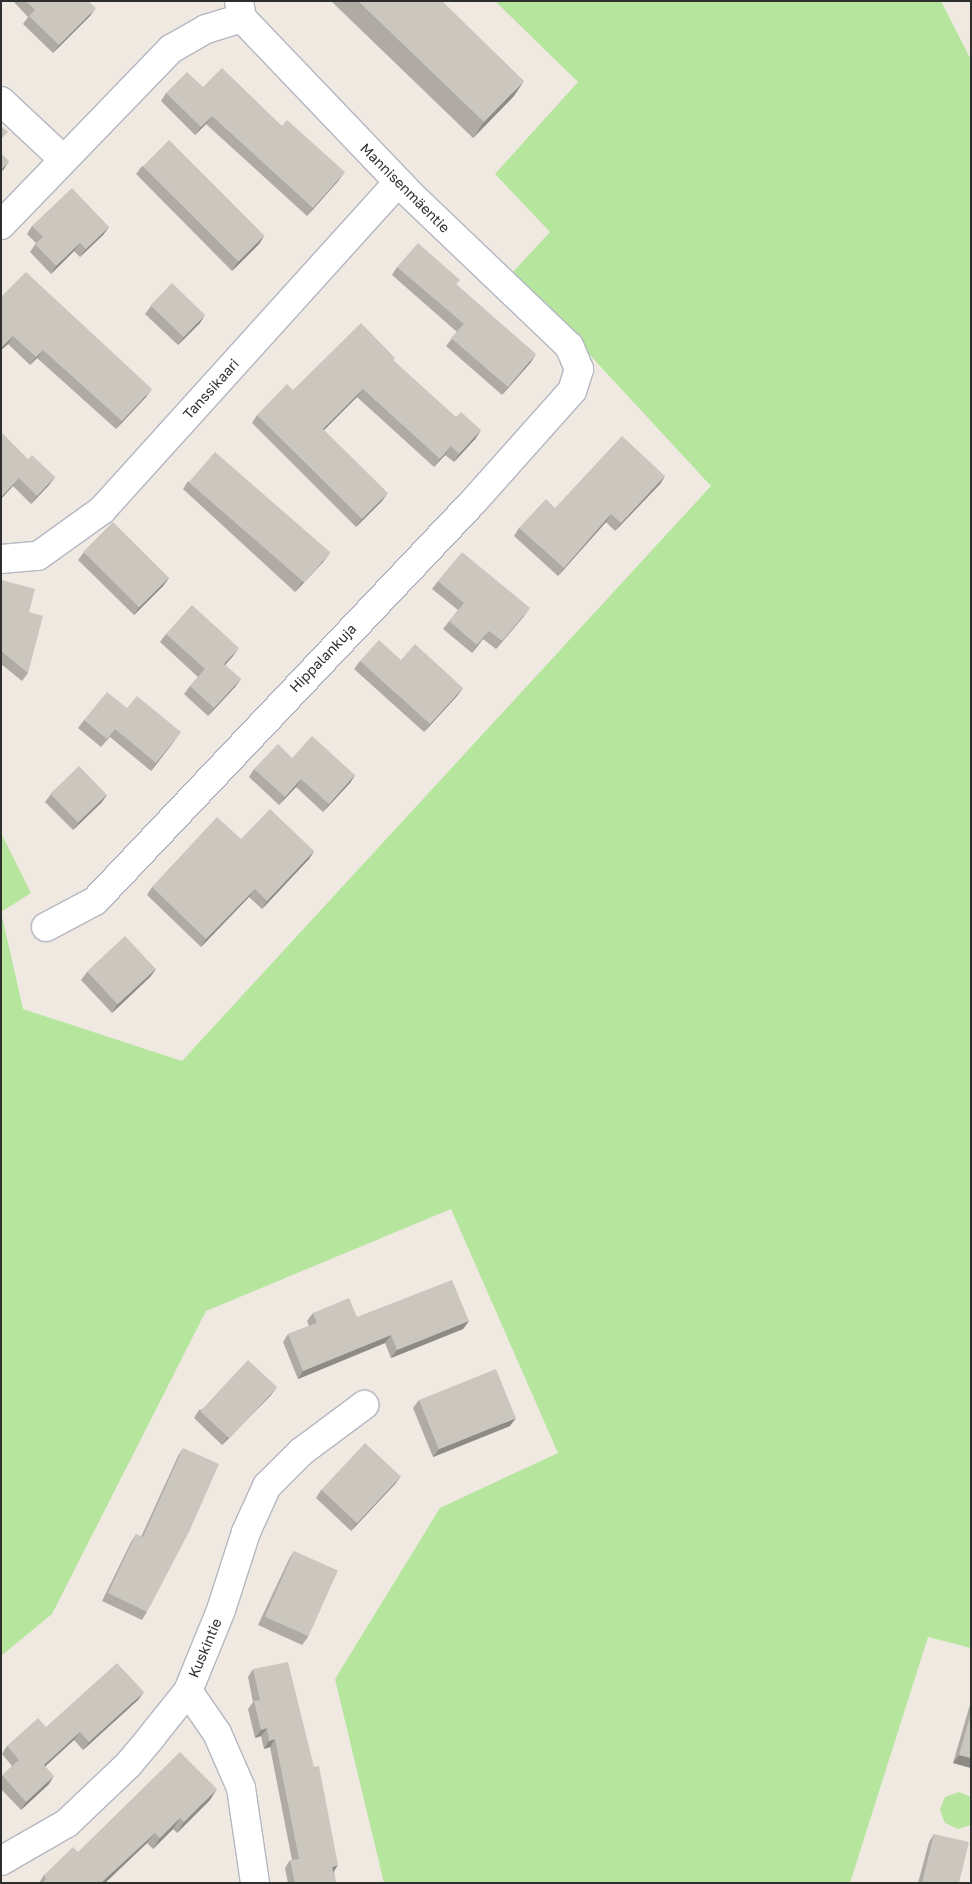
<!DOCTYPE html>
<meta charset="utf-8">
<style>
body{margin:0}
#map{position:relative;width:972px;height:1884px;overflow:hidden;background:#efe9e1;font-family:"Golos Text",sans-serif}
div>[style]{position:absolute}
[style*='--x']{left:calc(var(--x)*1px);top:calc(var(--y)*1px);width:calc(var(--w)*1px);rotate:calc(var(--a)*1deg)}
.green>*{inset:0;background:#b6e59e}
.roads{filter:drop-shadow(1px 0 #b4b7c1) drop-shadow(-1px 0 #b4b7c1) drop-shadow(0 1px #b4b7c1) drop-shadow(0 -1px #b4b7c1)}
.minor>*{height:28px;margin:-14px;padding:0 14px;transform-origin:14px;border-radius:14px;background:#fff}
.wall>*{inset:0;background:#afaba4}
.shaded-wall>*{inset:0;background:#8e8b86}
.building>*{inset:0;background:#cbc7bf;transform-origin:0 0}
span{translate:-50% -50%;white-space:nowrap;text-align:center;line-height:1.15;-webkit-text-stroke:4.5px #fff;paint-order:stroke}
.street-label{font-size:14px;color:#2e2e2e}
.frame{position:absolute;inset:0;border:2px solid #2e2e2e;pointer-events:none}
</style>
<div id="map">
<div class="green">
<div style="clip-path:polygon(495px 1px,941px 1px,971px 60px,971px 1648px,928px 1637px,850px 1883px,384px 1883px,335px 1679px,440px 1508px,558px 1453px,451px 1209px,206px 1311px,52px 1614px,1px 1656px,1px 833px,31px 893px,1px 912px,23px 1009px,182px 1061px,711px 486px,513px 272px,550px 232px,495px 174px,578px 82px)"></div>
<div style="clip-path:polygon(959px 1792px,971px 1797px,971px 1825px,958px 1829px,945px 1823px,940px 1810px,945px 1797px)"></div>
</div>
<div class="roads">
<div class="minor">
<div style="--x:1;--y:101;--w:83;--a:43.1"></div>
<div style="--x:1;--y:225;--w:245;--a:-46"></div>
<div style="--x:171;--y:49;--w:40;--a:-29.7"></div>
<div style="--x:206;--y:29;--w:38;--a:-17"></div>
<div style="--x:1;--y:559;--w:37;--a:-5"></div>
<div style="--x:38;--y:556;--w:79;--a:-35.7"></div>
<div style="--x:102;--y:510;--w:442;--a:-47.9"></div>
<div style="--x:46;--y:927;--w:55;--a:-28"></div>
<div style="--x:95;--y:901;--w:550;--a:-46.55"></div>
<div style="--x:473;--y:502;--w:149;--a:-48.3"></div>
<div style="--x:572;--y:391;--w:23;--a:-72"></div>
<div style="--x:579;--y:369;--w:25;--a:-113"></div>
<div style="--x:569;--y:346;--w:221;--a:-136.3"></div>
<div style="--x:409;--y:193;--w:242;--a:-133.7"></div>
<div style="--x:242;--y:18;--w:17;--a:-100"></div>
<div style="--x:188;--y:1691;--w:51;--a:55.4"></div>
<div style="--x:217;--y:1733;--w:60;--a:66.4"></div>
<div style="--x:241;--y:1788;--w:96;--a:81.6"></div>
<div style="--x:1;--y:1861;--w:76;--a:-29.9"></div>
<div style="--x:67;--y:1823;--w:84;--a:-43.6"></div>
<div style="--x:128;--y:1765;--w:38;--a:-50"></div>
<div style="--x:152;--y:1736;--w:58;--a:-51.3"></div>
<div style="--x:188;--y:1691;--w:87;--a:-67.8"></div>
<div style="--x:221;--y:1610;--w:82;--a:-72.2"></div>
<div style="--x:246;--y:1532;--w:51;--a:-65.5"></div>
<div style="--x:267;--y:1486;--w:48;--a:-45"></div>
<div style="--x:301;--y:1452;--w:79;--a:-36.7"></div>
</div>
</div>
<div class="wall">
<div style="clip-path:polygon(13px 1px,88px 1px,90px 16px,53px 53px,23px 24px,28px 17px)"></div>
<div style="clip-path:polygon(331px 1px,442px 1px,514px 96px,473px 138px)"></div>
<div style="clip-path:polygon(203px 87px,282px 126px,339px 180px,307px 216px,206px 124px,195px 135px,161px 101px,166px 93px)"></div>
<div style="clip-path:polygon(142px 166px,264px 236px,259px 244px,232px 271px,136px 174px)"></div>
<div style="clip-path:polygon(32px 226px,109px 227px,103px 235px,80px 257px,74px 251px,51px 274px,30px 252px,36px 243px,27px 234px)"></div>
<div style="clip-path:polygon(397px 267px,456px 284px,531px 362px,502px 395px,446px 346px,457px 332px,392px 275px)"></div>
<div style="clip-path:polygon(1px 297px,146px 397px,116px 429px,37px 358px,30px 365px,8px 344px,1px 350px)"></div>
<div style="clip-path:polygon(151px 306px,200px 323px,178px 345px,145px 314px)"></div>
<div style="clip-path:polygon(395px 358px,393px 360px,476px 438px,454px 462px,445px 455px,434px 467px,357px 397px,324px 430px,382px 501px,356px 527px,252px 423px,257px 415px,293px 390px)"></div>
<div style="clip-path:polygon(28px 459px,55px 477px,49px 485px,31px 504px,13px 486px)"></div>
<div style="clip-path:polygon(665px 476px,660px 484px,615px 531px,606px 522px,558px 576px,514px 536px,519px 528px,555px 508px)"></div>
<div style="clip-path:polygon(188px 481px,324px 561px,295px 592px,183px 489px)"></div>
<div style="clip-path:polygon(84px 552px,169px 578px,163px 586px,134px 615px,78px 560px)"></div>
<div style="clip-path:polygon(1px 580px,29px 612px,28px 673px,22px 681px,1px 664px)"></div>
<div style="clip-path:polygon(438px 581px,524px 616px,496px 649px,483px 639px,472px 653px,443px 629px,458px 610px,432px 589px)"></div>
<div style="clip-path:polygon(166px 634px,233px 656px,225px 665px,241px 679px,235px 687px,208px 716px,184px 694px,190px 686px,198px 677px,160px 642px)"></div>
<div style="clip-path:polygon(401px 660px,463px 688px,457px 696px,424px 732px,354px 669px,360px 661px)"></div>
<div style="clip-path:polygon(127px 708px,175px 740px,151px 771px,110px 737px,101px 747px,78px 728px,84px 720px)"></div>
<div style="clip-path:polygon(292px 758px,355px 775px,350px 783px,323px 812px,296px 787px,279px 805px,249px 777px,254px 769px)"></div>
<div style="clip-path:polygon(51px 794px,107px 795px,101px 803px,73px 830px,45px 802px)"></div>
<div style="clip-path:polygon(241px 839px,314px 851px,309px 859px,262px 909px,249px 897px,201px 947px,147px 895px,152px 887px)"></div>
<div style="clip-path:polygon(156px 969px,150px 977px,112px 1013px,81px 980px,87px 972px)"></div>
<div style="clip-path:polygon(313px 1313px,357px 1317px,469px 1321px,463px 1329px,391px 1358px,385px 1343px,298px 1379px,283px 1342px,288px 1334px,309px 1326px,307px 1321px)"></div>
<div style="clip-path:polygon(271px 1395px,222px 1445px,194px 1418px,199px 1410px)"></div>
<div style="clip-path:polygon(419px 1400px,510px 1426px,433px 1457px,413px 1408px)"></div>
<div style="clip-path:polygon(183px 1448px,147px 1612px,142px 1620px,102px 1601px,131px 1542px,136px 1534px,141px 1537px,178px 1456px)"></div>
<div style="clip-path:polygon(401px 1476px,395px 1484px,351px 1531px,316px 1498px,321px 1490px)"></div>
<div style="clip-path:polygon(294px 1551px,308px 1637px,302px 1645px,258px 1625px,289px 1559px)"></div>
<div style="clip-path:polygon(253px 1669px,334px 1872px,336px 1883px,288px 1883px,285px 1868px,290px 1860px,292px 1860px,270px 1747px,264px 1749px,261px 1736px,255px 1738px,248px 1709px,253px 1702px,248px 1677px)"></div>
<div style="clip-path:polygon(138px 1700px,83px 1750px,74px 1740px,45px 1766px,49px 1784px,21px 1810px,1px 1789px,1px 1777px,12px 1766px,2px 1754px,7px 1746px,46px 1727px)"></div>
<div style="clip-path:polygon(971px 1701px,971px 1768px,953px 1763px)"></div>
<div style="clip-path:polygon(210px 1800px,177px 1833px,173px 1829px,153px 1849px,147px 1843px,105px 1883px,39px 1883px,44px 1875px,78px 1852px)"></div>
<div style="clip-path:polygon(934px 1834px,959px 1883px,918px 1883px,929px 1842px)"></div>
</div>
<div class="shaded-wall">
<div style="clip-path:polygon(96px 8px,90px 16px,53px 53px,59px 45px)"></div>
<div style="clip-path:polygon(524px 81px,514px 96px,473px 138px,484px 122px)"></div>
<div style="clip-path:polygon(212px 116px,206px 124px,195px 135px,201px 127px)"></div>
<div style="clip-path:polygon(9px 161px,4px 169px,1px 172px,1px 170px)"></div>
<div style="clip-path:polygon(345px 172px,339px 180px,307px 216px,313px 208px)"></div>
<div style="clip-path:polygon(109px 227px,103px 235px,80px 257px,86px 249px)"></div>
<div style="clip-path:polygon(264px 236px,259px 244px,232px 271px,237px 263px)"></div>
<div style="clip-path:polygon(80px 243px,74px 251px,51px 274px,56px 266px)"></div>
<div style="clip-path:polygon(205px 315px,200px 323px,178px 345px,184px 337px)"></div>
<div style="clip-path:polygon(13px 336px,8px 344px,1px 350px,2px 347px)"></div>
<div style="clip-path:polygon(43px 350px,37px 358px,30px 365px,36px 357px)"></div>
<div style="clip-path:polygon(536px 354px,531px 362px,502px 395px,508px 387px)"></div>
<div style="clip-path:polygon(152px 389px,146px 397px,116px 429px,122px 421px)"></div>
<div style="clip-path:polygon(363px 389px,357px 397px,317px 437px,323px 429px)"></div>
<div style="clip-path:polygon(481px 430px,476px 438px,454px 462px,459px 454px)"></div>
<div style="clip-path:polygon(451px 446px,445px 455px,434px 467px,440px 459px)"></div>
<div style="clip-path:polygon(665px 476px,660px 484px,615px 531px,621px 523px)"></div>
<div style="clip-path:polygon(55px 477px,49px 485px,31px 504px,37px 496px)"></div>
<div style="clip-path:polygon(19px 478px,13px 486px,1px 499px,1px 497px)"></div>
<div style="clip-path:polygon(388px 493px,382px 501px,356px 527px,362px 519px)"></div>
<div style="clip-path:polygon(611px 514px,606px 522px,558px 576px,564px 568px)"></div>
<div style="clip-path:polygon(330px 553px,324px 561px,295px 592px,301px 584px)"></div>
<div style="clip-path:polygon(169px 578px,163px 586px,134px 615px,139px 607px)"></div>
<div style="clip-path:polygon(530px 608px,524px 616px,496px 649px,502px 641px)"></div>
<div style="clip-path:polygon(489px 631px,483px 639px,472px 653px,477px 645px)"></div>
<div style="clip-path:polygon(239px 648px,233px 656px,219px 672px,224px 664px)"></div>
<div style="clip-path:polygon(241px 679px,235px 687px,208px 716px,214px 708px)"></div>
<div style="clip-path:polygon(463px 688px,457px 696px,424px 732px,430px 724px)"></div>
<div style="clip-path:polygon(181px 732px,175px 740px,151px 771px,156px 763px)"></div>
<div style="clip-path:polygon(355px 775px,350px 783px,323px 812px,329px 804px)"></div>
<div style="clip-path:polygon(301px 779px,296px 787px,279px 805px,285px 797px)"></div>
<div style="clip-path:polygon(107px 795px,101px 803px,73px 830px,79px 822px)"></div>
<div style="clip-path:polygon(314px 851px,309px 859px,262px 909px,267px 901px)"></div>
<div style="clip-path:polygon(255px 889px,249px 897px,201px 947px,206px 939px)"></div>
<div style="clip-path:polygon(156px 969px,150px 977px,112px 1013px,117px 1005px)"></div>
<div style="clip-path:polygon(469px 1321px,463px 1329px,391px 1358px,397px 1350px)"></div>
<div style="clip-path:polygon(391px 1335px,385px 1343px,298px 1379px,303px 1371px)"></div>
<div style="clip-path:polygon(277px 1387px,271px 1395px,222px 1445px,228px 1437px)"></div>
<div style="clip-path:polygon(516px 1418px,510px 1426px,433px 1457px,439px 1449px)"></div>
<div style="clip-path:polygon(401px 1476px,395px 1484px,351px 1531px,357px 1523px)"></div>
<div style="clip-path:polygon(144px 1692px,138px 1700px,83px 1750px,89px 1742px)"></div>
<div style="clip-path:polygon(267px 1728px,261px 1736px,255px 1738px,261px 1730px)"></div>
<div style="clip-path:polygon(80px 1732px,74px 1740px,38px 1773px,44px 1765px)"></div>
<div style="clip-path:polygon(275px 1739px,270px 1747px,264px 1749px,269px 1741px)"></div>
<div style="clip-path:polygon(959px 1755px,971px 1758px,971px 1768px,953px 1763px)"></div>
<div style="clip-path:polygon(54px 1776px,49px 1784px,21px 1810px,26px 1802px)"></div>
<div style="clip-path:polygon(217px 1789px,210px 1800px,177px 1833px,184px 1822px)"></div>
<div style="clip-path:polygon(180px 1818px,173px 1829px,153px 1849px,160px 1838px)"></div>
<div style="clip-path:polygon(155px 1833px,147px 1843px,105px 1883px,101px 1883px)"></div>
<div style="clip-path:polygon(338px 1865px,333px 1873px,332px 1867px)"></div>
</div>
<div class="building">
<div style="clip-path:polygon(26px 1px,88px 1px,96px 8px,59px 45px,29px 16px,35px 10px)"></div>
<div style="clip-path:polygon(358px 1px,442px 1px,524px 81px,484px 122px)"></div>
<div style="clip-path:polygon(222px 68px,282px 126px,287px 120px,345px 172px,313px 208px,212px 116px,201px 127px,166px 93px,187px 72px,203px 87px)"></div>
<div style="clip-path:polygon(1px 126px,8px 132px,1px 139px)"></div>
<div style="left:169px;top:140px;width:135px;height:37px;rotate:45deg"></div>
<div style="clip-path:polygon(1px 153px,9px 161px,1px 170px)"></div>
<div style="clip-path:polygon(72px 188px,109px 227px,86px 249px,80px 243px,56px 266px,35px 244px,43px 237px,32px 226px)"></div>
<div style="clip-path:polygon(418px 243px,460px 280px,456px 284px,536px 354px,508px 387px,451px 338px,464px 324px,397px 267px)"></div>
<div style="clip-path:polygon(26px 272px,152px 389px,122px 421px,43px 350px,36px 357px,13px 336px,2px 347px,1px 347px,1px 297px)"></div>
<div style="left:172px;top:283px;width:46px;height:31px;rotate:44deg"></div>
<div style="clip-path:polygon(361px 323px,395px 358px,393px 360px,456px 417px,461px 412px,481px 430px,459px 454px,451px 446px,440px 459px,363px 389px,323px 429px,388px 493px,362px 519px,257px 415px,287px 384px,293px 390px)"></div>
<div style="clip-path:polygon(1px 432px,28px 459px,32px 455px,55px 477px,37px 496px,19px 478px,1px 497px)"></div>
<div style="clip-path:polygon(622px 436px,665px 476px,621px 523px,611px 514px,564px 568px,519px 528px,546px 499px,555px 508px)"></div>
<div style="left:215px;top:452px;width:153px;height:40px;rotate:41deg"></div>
<div style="left:113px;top:522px;width:79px;height:42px;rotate:45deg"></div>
<div style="clip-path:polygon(462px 552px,530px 608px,502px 641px,489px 631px,477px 645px,449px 621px,464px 603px,438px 581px)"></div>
<div style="clip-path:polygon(1px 580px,35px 589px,29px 612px,43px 616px,28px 673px,1px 651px)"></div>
<div style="clip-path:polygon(192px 605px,239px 648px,224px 664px,241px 679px,214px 708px,190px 686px,205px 669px,166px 634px)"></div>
<div style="clip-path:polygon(379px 640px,401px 660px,415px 644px,463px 688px,430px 724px,360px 661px)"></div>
<div style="clip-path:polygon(107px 692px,127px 708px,137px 696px,181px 732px,156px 763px,115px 729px,107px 739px,84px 720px)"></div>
<div style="clip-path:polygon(312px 736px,355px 775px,329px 804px,301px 779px,285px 797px,254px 769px,278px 744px,292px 758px)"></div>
<div style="left:79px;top:766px;width:40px;height:40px;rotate:46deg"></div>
<div style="clip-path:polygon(270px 809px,314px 851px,267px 901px,255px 889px,206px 939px,152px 887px,217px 817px,241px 839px)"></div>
<div style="left:125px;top:936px;width:45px;height:52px;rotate:47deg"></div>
<div style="clip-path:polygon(452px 1280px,469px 1321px,397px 1350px,391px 1335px,303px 1371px,288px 1334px,317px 1323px,313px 1313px,349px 1298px,357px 1317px)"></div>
<div style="left:248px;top:1360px;width:40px;height:70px;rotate:43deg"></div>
<div style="left:496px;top:1369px;width:53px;height:83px;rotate:68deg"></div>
<div style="left:365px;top:1443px;width:49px;height:64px;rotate:43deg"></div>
<div style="clip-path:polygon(183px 1448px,219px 1464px,189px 1532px,147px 1612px,108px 1593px,136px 1534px,143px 1537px)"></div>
<div style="left:294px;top:1551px;width:48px;height:72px;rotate:24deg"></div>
<div style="clip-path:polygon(288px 1662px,314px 1767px,319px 1766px,338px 1865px,332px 1867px,336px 1883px,295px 1883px,290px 1860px,299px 1859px,275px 1739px,269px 1741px,267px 1728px,261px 1730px,254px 1701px,260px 1700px,253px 1669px)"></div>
<div style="clip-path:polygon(117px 1663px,144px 1692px,89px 1742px,80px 1732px,44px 1765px,54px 1776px,26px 1802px,2px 1775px,19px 1760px,7px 1746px,38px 1718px,46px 1727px)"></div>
<div style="clip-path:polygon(971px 1713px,971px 1758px,959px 1755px)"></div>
<div style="clip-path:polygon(180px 1752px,217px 1789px,184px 1822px,180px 1818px,160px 1838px,155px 1833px,101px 1883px,43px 1883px,46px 1879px,44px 1875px,73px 1847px,78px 1852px)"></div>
<div style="clip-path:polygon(934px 1834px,969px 1842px,959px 1883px,922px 1883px)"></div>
</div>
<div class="street-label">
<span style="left:405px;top:188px;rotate:45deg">Mannisenmäentie</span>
<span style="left:211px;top:389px;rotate:-48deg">Tanssikaari</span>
<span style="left:323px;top:658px;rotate:-46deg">Hippalankuja</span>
<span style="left:205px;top:1648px;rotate:-67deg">Kuskintie</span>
</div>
<div class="frame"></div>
</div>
